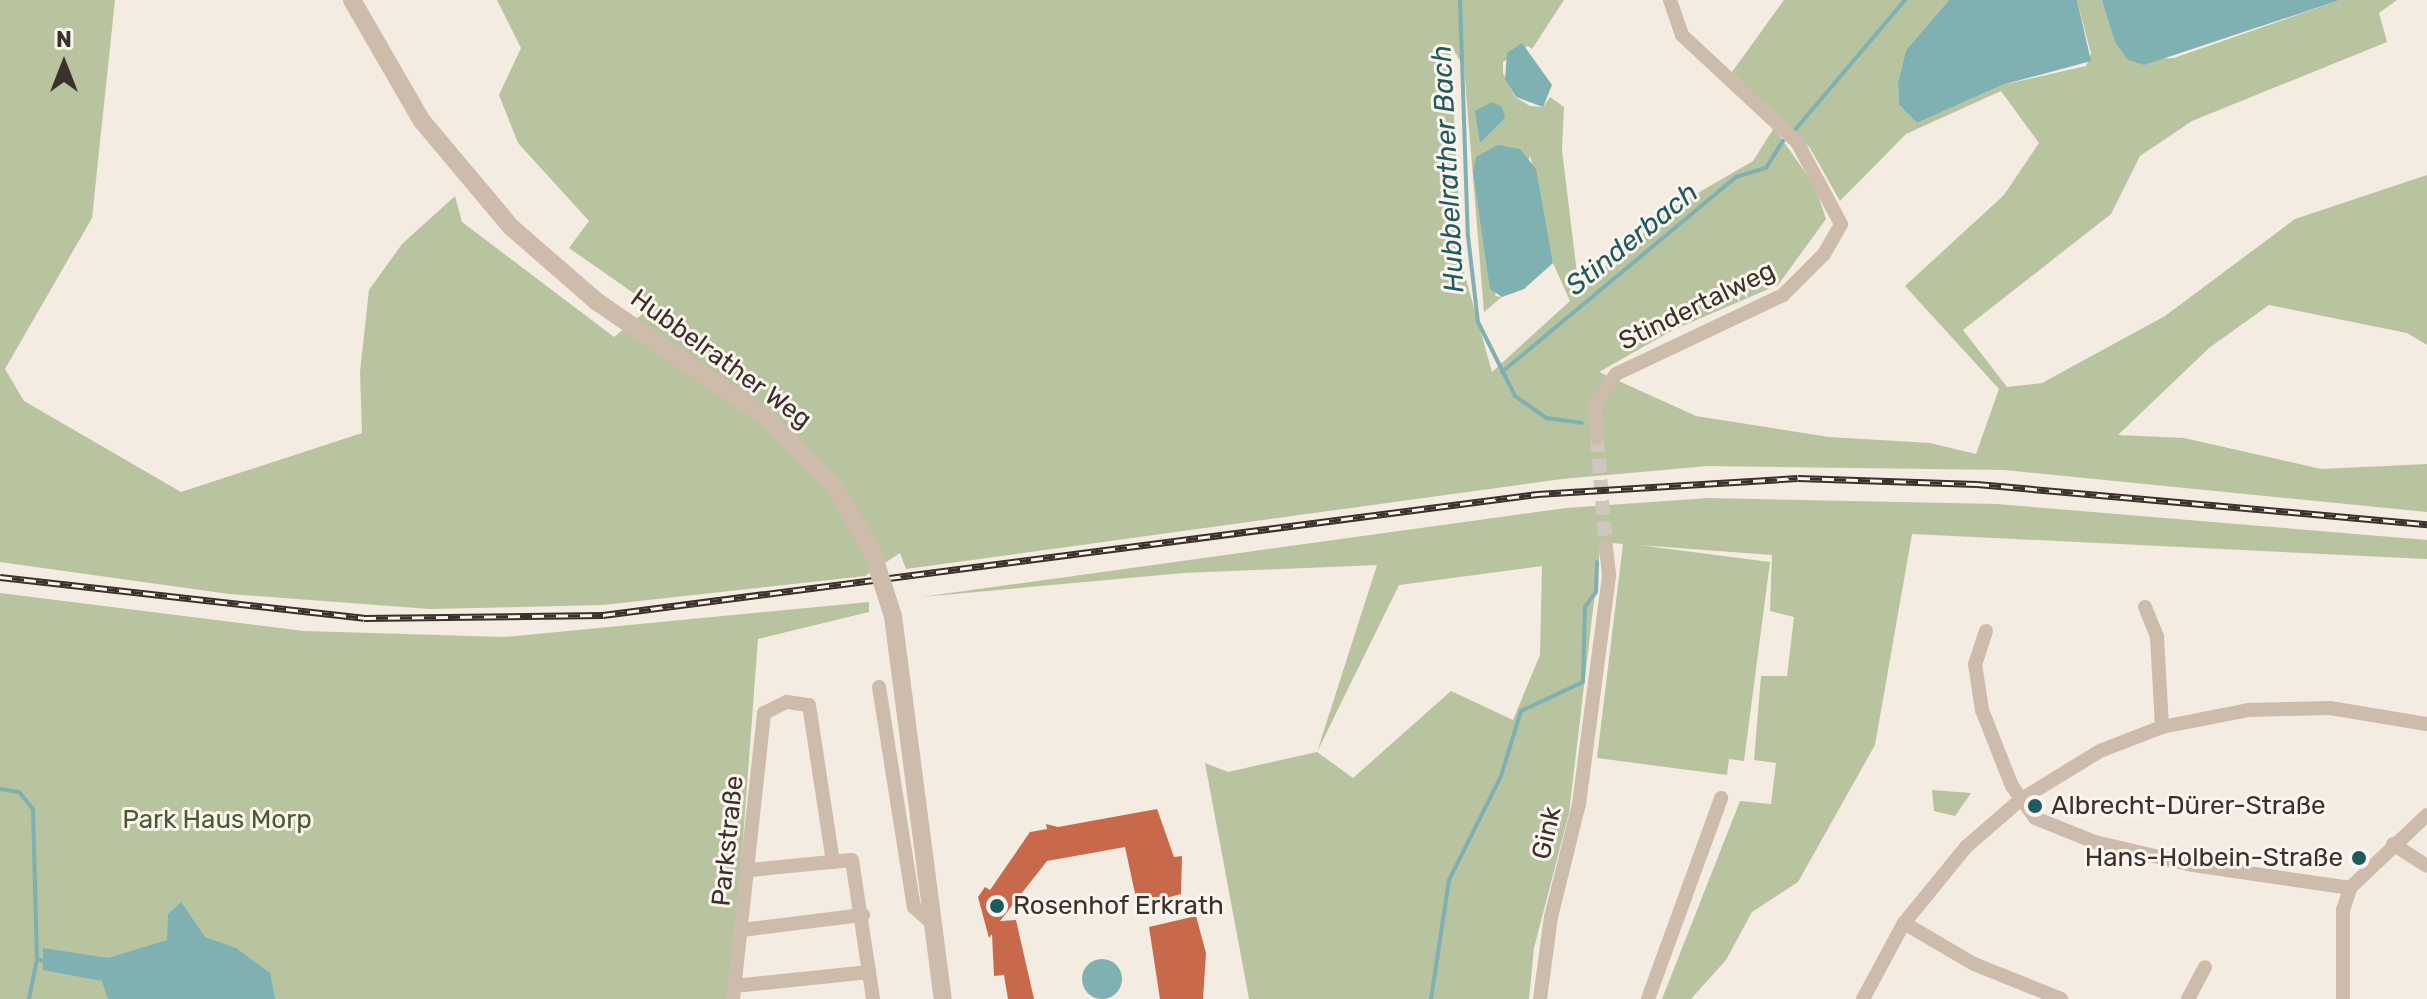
<!DOCTYPE html>
<meta charset="utf-8">
<style>
body{margin:0}
#map{position:relative;width:2427px;height:999px;overflow:hidden;background:#f4ebe1;font-family:Rubik,sans-serif}
div>[style]{position:absolute}
[style*='--x']{left:calc(var(--x)*1px);top:calc(var(--y)*1px);width:calc(var(--w)*1px);rotate:calc(var(--a)*1deg)}
.green>*{inset:0;background:#b8c4a0}
.water>*{inset:0;background:#7fb0b2}
.round{border-radius:50%}
.stream>*{height:4px;margin:-2px;padding:0 2px;transform-origin:2px;border-radius:2px;background:#7fb0b2}
.building>*{inset:0;background:#c8694b}
.minor-tunnel>*{height:14px;margin-top:-7px;transform-origin:0;background:repeating-linear-gradient(90deg,#cfc6bd 0 14px,transparent 0 21px)}
.minor>*{height:14px;margin:-7px;padding:0 7px;transform-origin:7px;border-radius:7px;background:#cdbbac}
.tertiary>*{height:18px;margin:-9px;padding:0 9px;transform-origin:9px;border-radius:9px;background:#cdbbac}
.rail>*{height:7px;margin-top:-3.5px;transform-origin:0;background:repeating-linear-gradient(90deg,#fbf5ee 0 12px,#3b302b 0 24px);box-sizing:border-box;border-block:2px solid #3b302b}
.tertiary-bridge>*{height:18px;margin:-9px;padding:0 9px;transform-origin:9px;border-radius:9px;background:#cdbbac}
.dots>*{width:22px;height:22px;translate:-50% -50%;box-sizing:border-box;border:4px solid #fbf5ee;border-radius:50%}
span{translate:-50% -50%;white-space:nowrap;text-align:center;line-height:1.15;-webkit-text-stroke:6px #fbf5ee;paint-order:stroke}
.street-label{font-size:26px;color:#3b302b}
.poi-label{font-size:26px;color:#3b302b}
.left{translate:0 -50%;text-align:left}
.right{translate:-100% -50%;text-align:right}
.park-label{font-size:26px;color:#4a5a2e}
.water-label{font-size:28px;color:#1f5a5e;font-style:italic}
.north{position:absolute;left:24px;top:24px;width:80px;height:80px;-webkit-text-stroke:6px #fbf5ee;paint-order:stroke;rotate:0deg;font-size:22px;font-weight:700;line-height:32px;text-align:center;color:#3b302b}
.north::after{content:'';display:block;margin:auto;width:28px;height:36px;background:#3b302b;clip-path:polygon(50% 0,100% 100%,50% 72%,0 100%)}
</style>
<div id="map">
<div class="green">
<div style="clip-path:polygon(evenodd,0 0,115px 0,92px 218px,5px 369px,24px 401px,181px 492px,362px 433px,360px 372px,369px 290px,402px 244px,455px 196px,462px 222px,614px 337px,652px 306px,569px 248px,589px 221px,518px 143px,499px 95px,521px 48px,497px 0,1564px 0,1532px 49px,1528px 46px,1503px 62px,1503px 73px,1515px 97px,1530px 106px,1543px 107px,1550px 97px,1564px 107px,1562px 150px,1579px 290px,1672px 208px,1753px 161px,1774px 128px,1815px 186px,1826px 219px,1778px 285px,1673px 330px,1599px 372px,1696px 416px,1829px 437px,1930px 443px,1976px 454px,1999px 389px,1905px 286px,2004px 195px,2039px 143px,2001px 91px,1906px 134px,1840px 201px,1810px 148px,1732px 72px,1784px 0,1949px 0,1906px 50px,1898px 83px,1899px 105px,1917px 123px,2002px 85px,2086px 66px,2091px 54px,2077px 0,2102px 0,2128px 60px,2174px 58px,2340px 0,2397px 0,2379px 13px,2387px 42px,2192px 121px,2140px 156px,2111px 214px,1963px 330px,2007px 387px,2042px 383px,2165px 316px,2295px 219px,2427px 175px,2427px 345px,2407px 333px,2269px 305px,2209px 348px,2118px 435px,2184px 438px,2321px 469px,2427px 464px,2427px 512px,2004px 470px,1708px 466px,1562px 479px,906px 569px,900px 553px,865px 576px,603px 605px,430px 609px,229px 594px,0 562px,0 0,1450px 44px,1464px 67px,1484px 312px,1502px 297px,1495px 296px,1530px 155px,1553px 263px,1570px 301px,1492px 372px,1462px 265px,1450px 44px)"></div>
<div style="clip-path:polygon(evenodd,1708px 498px,1997px 504px,2427px 540px,2427px 559px,1912px 534px,1875px 745px,1798px 882px,1752px 912px,1726px 960px,1691px 999px,1662px 999px,1740px 801px,1771px 804px,1776px 763px,1754px 760px,1761px 676px,1787px 676px,1794px 617px,1770px 611px,1772px 555px,1638px 545px,1770px 562px,1744px 761px,1729px 759px,1727px 775px,1597px 758px,1623px 544px,1601px 542px,1569px 813px,1534px 948px,1529px 999px,1249px 999px,1205px 763px,1228px 772px,1317px 752px,1377px 565px,1184px 573px,921px 597px,1566px 508px,1708px 498px,1542px 566px,1540px 655px,1513px 720px,1451px 691px,1353px 778px,1317px 752px,1399px 585px,1542px 566px)"></div>
<div style="clip-path:polygon(0 593px,304px 631px,505px 637px,869px 602px,869px 612px,758px 639px,731px 999px,0 999px)"></div>
<div style="clip-path:polygon(1932px 790px,1971px 793px,1955px 816px,1934px 811px)"></div>
</div>
<div class="water">
<div style="clip-path:polygon(1949px 0,2077px 0,2091px 61px,2002px 85px,1917px 123px,1899px 105px,1898px 83px,1906px 50px)"></div>
<div style="clip-path:polygon(2102px 0,2340px 0,2144px 65px,2128px 60px,2115px 42px)"></div>
<div style="clip-path:polygon(1522px 43px,1552px 85px,1543px 107px,1516px 97px,1505px 79px,1507px 53px)"></div>
<div style="clip-path:polygon(1492px 102px,1502px 107px,1505px 118px,1480px 143px,1475px 111px)"></div>
<div style="clip-path:polygon(1498px 145px,1520px 149px,1536px 169px,1553px 263px,1524px 289px,1502px 297px,1490px 289px,1473px 172px,1476px 157px)"></div>
<div style="clip-path:polygon(181px 902px,205px 937px,236px 948px,270px 973px,275px 999px,108px 999px,102px 981px,43px 970px,43px 948px,108px 958px,167px 940px,168px 914px)"></div>
<div class="round" style="left:1082px;top:959px;width:40px;height:40px"></div>
</div>
<div class="stream">
<div style="--x:1460;--y:0;--w:236;--a:88.1"></div>
<div style="--x:1468;--y:236;--w:87;--a:83.4"></div>
<div style="--x:1478;--y:322;--w:83;--a:63.4"></div>
<div style="--x:1515;--y:396;--w:39;--a:35"></div>
<div style="--x:1547;--y:418;--w:35;--a:8"></div>
<div style="--x:1794;--y:131;--w:172;--a:-49.7"></div>
<div style="--x:1502;--y:372;--w:305;--a:-39.8"></div>
<div style="--x:1736;--y:177;--w:31;--a:-17"></div>
<div style="--x:1766;--y:168;--w:32;--a:-58"></div>
<div style="--x:0;--y:789;--w:19;--a:9"></div>
<div style="--x:19;--y:792;--w:22;--a:51"></div>
<div style="--x:33;--y:809;--w:150;--a:88.5"></div>
<div style="--x:37;--y:959;--w:6;--a:18"></div>
<div style="--x:29;--y:999;--w:41;--a:-78.7"></div>
<div style="--x:1431;--y:999;--w:120;--a:-81.4"></div>
<div style="--x:1449;--y:880;--w:116;--a:-63.4"></div>
<div style="--x:1501;--y:776;--w:68;--a:-72.9"></div>
<div style="--x:1521;--y:711;--w:68;--a:-25.1"></div>
<div style="--x:1583;--y:682;--w:75;--a:-88.5"></div>
<div style="--x:1585;--y:607;--w:19;--a:-54"></div>
<div style="--x:1596;--y:592;--w:30;--a:-88"></div>
</div>
<div class="building">
<div style="clip-path:polygon(1157px 809px,1174px 857px,1182px 856px,1181px 894px,1144px 904px,1136px 898px,1125px 847px,1047px 861px,1000px 921px,1016px 920px,1034px 999px,1008px 999px,1004px 975px,994px 976px,992px 934px,989px 938px,978px 897px,985px 887px,990px 890px,1030px 832px,1047px 829px,1046px 824px,1058px 827px)"></div>
<div style="clip-path:polygon(1196px 916px,1206px 953px,1203px 999px,1160px 999px,1149px 927px)"></div>
</div>
<div class="minor-tunnel">
<div style="--x:1597;--y:438;--w:109;--a:85.3"></div>
</div>
<div class="minor">
<div style="--x:1597;--y:438;--w:33;--a:-93"></div>
<div style="--x:1595;--y:405;--w:37;--a:-56"></div>
<div style="--x:1616;--y:374;--w:185;--a:-25.3"></div>
<div style="--x:1783;--y:295;--w:58;--a:-45"></div>
<div style="--x:1824;--y:254;--w:34;--a:-60"></div>
<div style="--x:1841;--y:224;--w:93;--a:-118.2"></div>
<div style="--x:1797;--y:142;--w:157;--a:-137.1"></div>
<div style="--x:1682;--y:35;--w:37;--a:-109"></div>
<div style="--x:2145;--y:607;--w:32;--a:68"></div>
<div style="--x:2157;--y:637;--w:90;--a:86.8"></div>
<div style="--x:1986;--y:631;--w:35;--a:108"></div>
<div style="--x:1975;--y:664;--w:47;--a:81.3"></div>
<div style="--x:1982;--y:710;--w:82;--a:68.5"></div>
<div style="--x:2012;--y:786;--w:39;--a:54"></div>
<div style="--x:2035;--y:818;--w:65;--a:21.8"></div>
<div style="--x:2095;--y:842;--w:101;--a:13.2"></div>
<div style="--x:2193;--y:865;--w:159;--a:8.3"></div>
<div style="--x:879;--y:687;--w:223;--a:81"></div>
<div style="--x:914;--y:907;--w:25;--a:42"></div>
<div style="--x:2393;--y:844;--w:40;--a:32.9"></div>
<div style="--x:750;--y:870;--w:102;--a:-5.6"></div>
<div style="--x:852;--y:860;--w:141;--a:81.4"></div>
<div style="--x:1904;--y:923;--w:81;--a:30.4"></div>
<div style="--x:1974;--y:964;--w:94;--a:21.9"></div>
<div style="--x:742;--y:930;--w:122;--a:-7.1"></div>
<div style="--x:734;--y:986;--w:136;--a:-5.9"></div>
<div style="--x:733;--y:999;--w:288;--a:-83.8"></div>
<div style="--x:764;--y:713;--w:25;--a:-26"></div>
<div style="--x:787;--y:702;--w:22;--a:8"></div>
<div style="--x:809;--y:705;--w:159;--a:81.3"></div>
<div style="--x:1540;--y:999;--w:83;--a:-82.4"></div>
<div style="--x:1551;--y:917;--w:116;--a:-76.1"></div>
<div style="--x:1579;--y:804;--w:231;--a:-82.5"></div>
<div style="--x:1609;--y:575;--w:28;--a:-96"></div>
<div style="--x:1648;--y:999;--w:214;--a:-70"></div>
<div style="--x:1863;--y:999;--w:86;--a:-61.7"></div>
<div style="--x:1904;--y:923;--w:98;--a:-50.8"></div>
<div style="--x:1966;--y:847;--w:72;--a:-41"></div>
<div style="--x:2020;--y:800;--w:94;--a:-31.5"></div>
<div style="--x:2100;--y:751;--w:66;--a:-21.2"></div>
<div style="--x:2162;--y:727;--w:89;--a:-11.1"></div>
<div style="--x:2249;--y:710;--w:81;--a:-1.4"></div>
<div style="--x:2330;--y:708;--w:98;--a:9.4"></div>
<div style="--x:2188;--y:999;--w:36;--a:-62"></div>
<div style="--x:2343;--y:999;--w:89;--a:-90"></div>
<div style="--x:2343;--y:910;--w:23;--a:-72"></div>
<div style="--x:2350;--y:888;--w:106;--a:-43.5"></div>
</div>
<div class="tertiary">
<div style="--x:352;--y:0;--w:140;--a:60"></div>
<div style="--x:422;--y:121;--w:138;--a:50"></div>
<div style="--x:511;--y:227;--w:113;--a:41"></div>
<div style="--x:596;--y:301;--w:209;--a:34.5"></div>
<div style="--x:768;--y:419;--w:98;--a:45.8"></div>
<div style="--x:836;--y:489;--w:72;--a:59.9"></div>
<div style="--x:893;--y:616;--w:386;--a:82.6"></div>
</div>
<div class="rail">
<div style="--x:0;--y:577;--w:366;--a:6.4"></div>
<div style="--x:364;--y:618;--w:239;--a:-0.7"></div>
<div style="--x:603;--y:615;--w:942;--a:-7.38"></div>
<div style="--x:1537;--y:494;--w:261;--a:-3.5"></div>
<div style="--x:1798;--y:478;--w:179;--a:1.9"></div>
<div style="--x:1977;--y:484;--w:452;--a:5.1"></div>
</div>
<div class="tertiary-bridge">
<div style="--x:872;--y:551;--w:68;--a:72.1"></div>
</div>
<div class="dots">
<div style="left:2035px;top:806px;background:#1f5a5e"></div>
<div style="left:2359px;top:858px;background:#1f5a5e"></div>
<div style="left:997px;top:906px;background:#1f5a5e"></div>
</div>
<div class="street-label">
<span style="left:1697px;top:306px;rotate:-26deg">Stindertalweg</span>
<span style="left:721px;top:359px;rotate:36deg">Hubbelrather Weg</span>
<span style="left:1547px;top:833px;rotate:-77deg">Gink</span>
<span style="left:728px;top:841px;rotate:-84deg">Parkstraße</span>
</div>
<div class="poi-label">
<span class="left" style="left:2051px;top:806px">Albrecht-Dürer-Straße</span>
<span class="right" style="left:2343px;top:858px">Hans-Holbein-Straße</span>
<span class="left" style="left:1013px;top:906px">Rosenhof Erkrath</span>
</div>
<div class="park-label">
<span style="left:217px;top:820px">Park Haus Morp</span>
</div>
<div class="water-label">
<span style="left:1448px;top:169px;rotate:-93deg">Hubbelrather Bach</span>
<span style="left:1632px;top:239px;rotate:-39deg">Stinderbach</span>
</div>
<div class="north">N</div>
</div>
